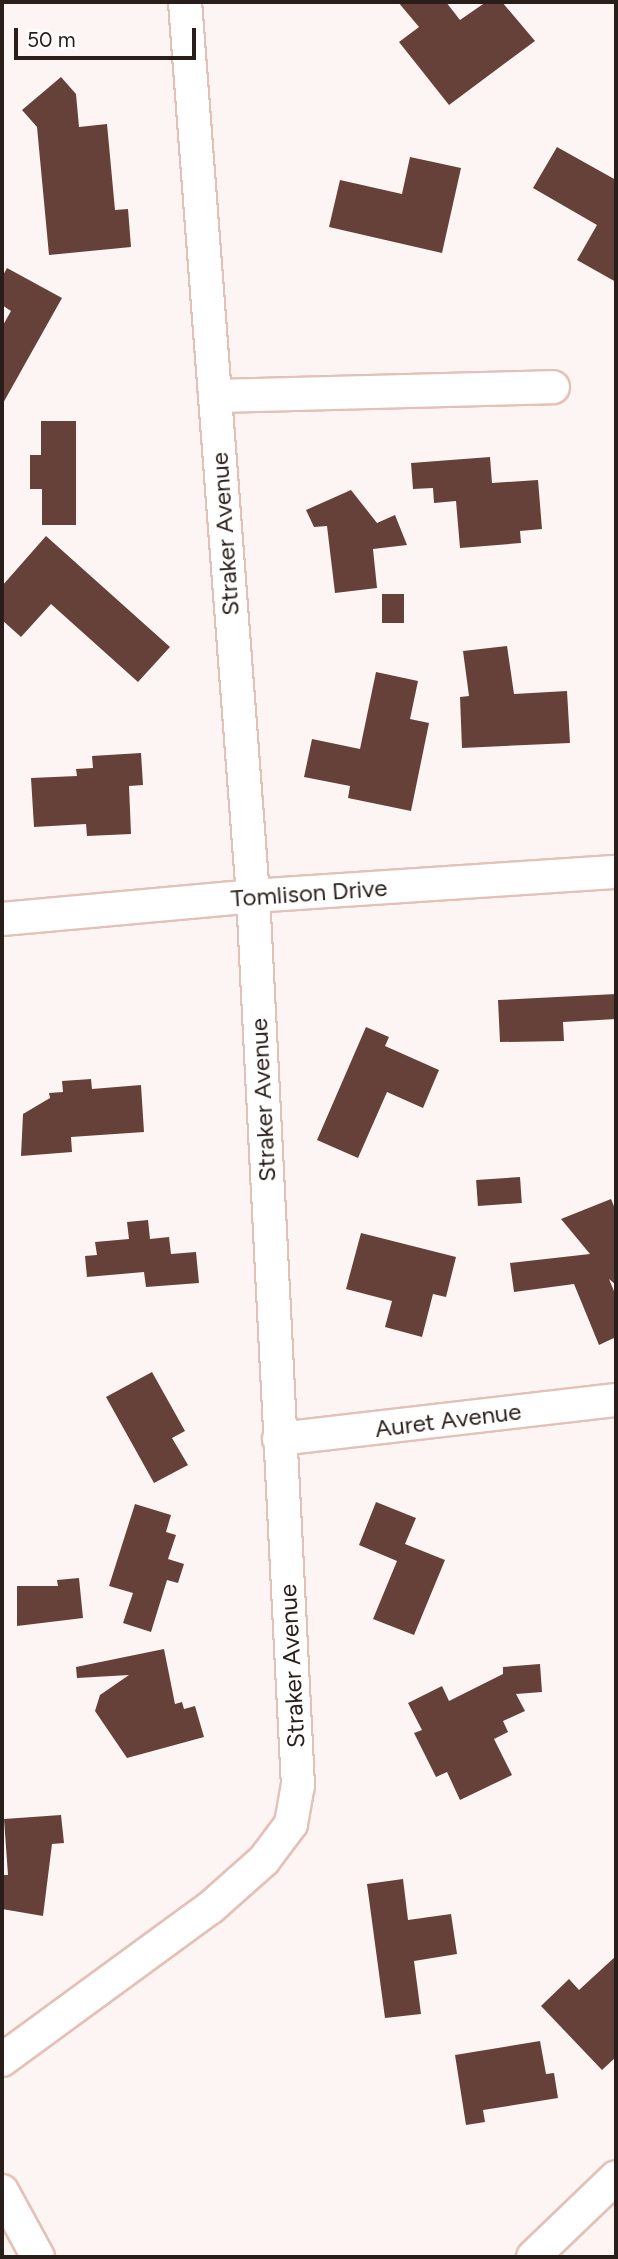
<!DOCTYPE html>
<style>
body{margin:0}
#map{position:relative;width:618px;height:2259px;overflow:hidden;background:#fcf5f3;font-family:Figtree,sans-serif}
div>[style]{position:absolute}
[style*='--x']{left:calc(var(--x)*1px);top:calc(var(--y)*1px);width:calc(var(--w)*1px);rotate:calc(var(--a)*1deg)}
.building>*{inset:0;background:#664139;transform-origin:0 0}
.roads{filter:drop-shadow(2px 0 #e3c1b9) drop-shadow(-2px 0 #e3c1b9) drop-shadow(0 2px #e3c1b9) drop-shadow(0 -2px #e3c1b9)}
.minor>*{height:32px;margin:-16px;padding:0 16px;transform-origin:16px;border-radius:16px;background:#fff}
span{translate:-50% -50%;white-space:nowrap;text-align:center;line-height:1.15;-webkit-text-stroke:7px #fff;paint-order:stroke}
.street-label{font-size:24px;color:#2a1e1b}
.frame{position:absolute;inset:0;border:4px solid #2a1e1b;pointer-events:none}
.scale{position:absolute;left:14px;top:28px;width:182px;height:32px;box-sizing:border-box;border:4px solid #2a1e1b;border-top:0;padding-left:9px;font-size:21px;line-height:24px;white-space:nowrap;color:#2a1e1b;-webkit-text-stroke:5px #fff;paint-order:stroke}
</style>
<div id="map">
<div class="building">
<div style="clip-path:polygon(398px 2px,446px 2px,460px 20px,486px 2px,502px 2px,535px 41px,449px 105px,399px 42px,419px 27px)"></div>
<div style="clip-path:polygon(61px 77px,76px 94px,79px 127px,107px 124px,115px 210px,128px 209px,131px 247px,49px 255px,37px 127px,22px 110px)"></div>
<div style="clip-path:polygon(557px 147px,616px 180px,616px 282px,577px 260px,597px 225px,533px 188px)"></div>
<div style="clip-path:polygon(410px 157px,461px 168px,442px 253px,329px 227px,340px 180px,402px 194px)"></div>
<div style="clip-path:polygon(7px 268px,62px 298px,2px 405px,2px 327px,11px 311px,2px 305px,2px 277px)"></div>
<div style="clip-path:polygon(41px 421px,76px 421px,76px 525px,42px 525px,42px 489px,30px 489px,30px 455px,41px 455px)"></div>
<div style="clip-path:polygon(490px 457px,492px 483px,538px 480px,542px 529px,520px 531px,521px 543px,460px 548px,456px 501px,434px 503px,433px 488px,413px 489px,411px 463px)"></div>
<div style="clip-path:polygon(351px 490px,377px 523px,395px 515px,407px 545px,373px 549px,377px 588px,335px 593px,327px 526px,314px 527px,306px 510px)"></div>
<div style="clip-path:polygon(46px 536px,170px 647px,138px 682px,51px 604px,21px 637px,2px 620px,2px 586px)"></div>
<div style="left:382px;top:594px;width:22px;height:29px"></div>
<div style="clip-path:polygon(507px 646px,514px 694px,567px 691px,570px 743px,462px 748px,460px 697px,469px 696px,463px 651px)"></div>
<div style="clip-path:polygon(376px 672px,418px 681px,410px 719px,429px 723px,411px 811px,348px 798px,350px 786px,304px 777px,312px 739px,360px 749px)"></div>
<div style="clip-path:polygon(141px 753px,143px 785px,129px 786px,131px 834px,87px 836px,86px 824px,34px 827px,31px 778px,77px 776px,76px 769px,93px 768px,92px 756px)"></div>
<div style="clip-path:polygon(616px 994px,616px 1019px,563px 1022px,564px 1041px,500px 1042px,498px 1000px)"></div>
<div style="clip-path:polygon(366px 1027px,389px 1037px,385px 1046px,439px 1070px,423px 1108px,387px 1092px,358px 1158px,317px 1140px)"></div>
<div style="clip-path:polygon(91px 1079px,92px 1089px,141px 1085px,144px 1132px,71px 1137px,72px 1152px,21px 1156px,23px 1114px,50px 1098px,49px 1093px,63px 1092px,62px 1081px)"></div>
<div style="left:520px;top:1177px;width:26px;height:44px;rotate:86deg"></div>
<div style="clip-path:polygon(611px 1199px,616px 1211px,616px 1285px,609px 1279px,616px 1296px,616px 1337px,599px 1345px,574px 1284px,514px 1292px,510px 1263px,590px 1254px,561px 1219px)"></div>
<div style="clip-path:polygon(148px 1220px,150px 1239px,169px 1237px,171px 1254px,196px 1252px,199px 1283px,146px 1287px,144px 1272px,87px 1277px,85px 1256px,97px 1255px,95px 1242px,129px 1239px,127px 1222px)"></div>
<div style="clip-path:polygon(361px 1233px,456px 1257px,446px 1297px,433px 1294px,422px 1337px,385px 1327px,392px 1301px,346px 1289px)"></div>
<div style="clip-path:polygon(152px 1372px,185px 1431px,172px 1438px,188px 1465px,154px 1483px,106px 1397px)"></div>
<div style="clip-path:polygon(376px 1502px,416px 1518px,405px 1544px,445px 1560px,414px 1635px,373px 1619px,397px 1561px,359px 1545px)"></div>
<div style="clip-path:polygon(135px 1504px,171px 1515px,166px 1532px,176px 1535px,168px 1559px,184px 1564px,178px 1583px,167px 1580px,151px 1632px,123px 1623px,133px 1593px,109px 1586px)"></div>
<div style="clip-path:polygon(79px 1578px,83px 1618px,17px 1626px,17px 1586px,58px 1586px,57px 1580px)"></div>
<div style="clip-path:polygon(164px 1649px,175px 1704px,182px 1702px,184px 1709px,195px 1706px,204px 1737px,127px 1758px,95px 1711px,100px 1695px,129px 1675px,77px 1678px,76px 1667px)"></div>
<div style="clip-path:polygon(540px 1664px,542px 1692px,516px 1694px,525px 1711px,503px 1721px,508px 1732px,494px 1739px,512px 1775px,460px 1800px,447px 1772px,436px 1777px,414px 1733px,422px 1730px,408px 1703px,442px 1686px,449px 1701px,503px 1674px,503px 1667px)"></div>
<div style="clip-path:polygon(61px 1815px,64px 1843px,52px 1844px,43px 1916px,2px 1909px,2px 1875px,8px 1875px,4px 1819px)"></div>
<div style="clip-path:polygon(403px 1879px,408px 1920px,451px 1914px,457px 1954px,414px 1961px,421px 2014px,385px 2018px,367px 1884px)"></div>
<div style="clip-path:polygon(616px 1956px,616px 2057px,602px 2070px,541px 2006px,569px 1979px,579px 1990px)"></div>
<div style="clip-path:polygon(540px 2041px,546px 2074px,554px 2073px,558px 2098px,483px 2110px,485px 2122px,466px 2125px,455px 2055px)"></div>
</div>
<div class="roads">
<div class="minor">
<div style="--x:215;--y:396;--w:338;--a:-1.5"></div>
<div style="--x:2;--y:919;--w:252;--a:-5.2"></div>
<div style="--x:253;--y:896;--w:364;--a:-3.8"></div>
<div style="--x:279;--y:1439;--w:339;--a:-6.6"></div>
<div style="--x:2;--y:2060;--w:258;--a:-36.2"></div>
<div style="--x:210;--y:1908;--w:72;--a:-41.6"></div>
<div style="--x:264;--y:1860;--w:45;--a:-53.1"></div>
<div style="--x:291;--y:1824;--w:39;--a:-80"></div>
<div style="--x:298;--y:1786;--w:891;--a:-92.89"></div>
<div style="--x:253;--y:896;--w:897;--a:-94.35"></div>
<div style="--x:2;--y:2191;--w:75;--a:61.4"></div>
<div style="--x:533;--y:2257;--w:115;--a:-43.9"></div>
</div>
</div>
<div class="street-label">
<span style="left:225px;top:534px;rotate:-94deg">Straker Avenue</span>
<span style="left:309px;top:893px;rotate:-4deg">Tomlison Drive</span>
<span style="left:263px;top:1100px;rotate:-93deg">Straker Avenue</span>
<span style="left:448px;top:1420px;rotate:-7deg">Auret Avenue</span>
<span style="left:292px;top:1666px;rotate:-93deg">Straker Avenue</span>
</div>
<div class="frame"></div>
<div class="scale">50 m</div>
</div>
